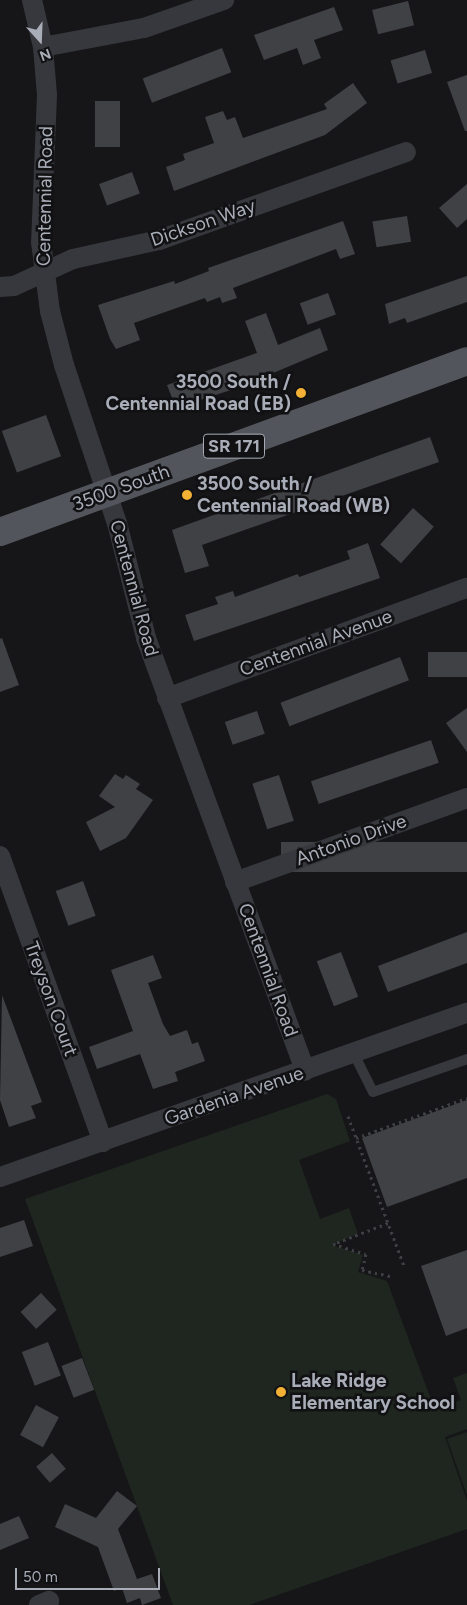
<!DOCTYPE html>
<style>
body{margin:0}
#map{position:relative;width:467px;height:1605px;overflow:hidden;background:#161618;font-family:Figtree,sans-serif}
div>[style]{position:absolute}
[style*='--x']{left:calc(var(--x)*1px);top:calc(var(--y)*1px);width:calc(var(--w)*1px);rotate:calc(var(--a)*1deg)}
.green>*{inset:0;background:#1e261f}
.building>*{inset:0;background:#404145;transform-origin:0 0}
.path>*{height:3px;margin-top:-1.5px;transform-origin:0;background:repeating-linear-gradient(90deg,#3d3f44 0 2.5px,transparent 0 6.5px)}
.lane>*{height:10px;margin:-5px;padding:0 5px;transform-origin:5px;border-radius:5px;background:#37383d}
.street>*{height:20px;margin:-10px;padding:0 10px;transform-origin:10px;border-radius:10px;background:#37383d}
.primary>*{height:28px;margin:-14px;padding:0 14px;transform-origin:14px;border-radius:14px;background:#53555c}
.dots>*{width:14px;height:14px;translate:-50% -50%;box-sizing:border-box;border:2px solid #111113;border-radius:50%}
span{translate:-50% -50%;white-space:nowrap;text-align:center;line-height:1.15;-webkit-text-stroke:5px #111113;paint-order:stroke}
.shield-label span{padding:1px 4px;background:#111113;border:1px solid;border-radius:4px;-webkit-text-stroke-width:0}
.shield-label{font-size:18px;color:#a8adb8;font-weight:700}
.street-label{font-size:19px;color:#a8adb8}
.poi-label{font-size:19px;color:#a8adb8;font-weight:700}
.right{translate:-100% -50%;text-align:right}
.left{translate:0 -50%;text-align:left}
.north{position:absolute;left:15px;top:15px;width:50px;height:50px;-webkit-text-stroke:4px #111113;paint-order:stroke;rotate:160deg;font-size:14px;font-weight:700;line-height:20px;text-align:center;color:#a8adb8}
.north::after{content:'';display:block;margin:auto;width:18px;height:22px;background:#a8adb8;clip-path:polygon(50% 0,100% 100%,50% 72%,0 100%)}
.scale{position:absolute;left:15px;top:1568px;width:145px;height:22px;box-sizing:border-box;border:2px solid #a8adb8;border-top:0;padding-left:6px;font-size:15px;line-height:18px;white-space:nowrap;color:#a8adb8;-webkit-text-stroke:4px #111113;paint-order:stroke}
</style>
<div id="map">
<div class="green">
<div style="clip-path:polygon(327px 1094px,336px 1099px,350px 1141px,299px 1160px,320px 1219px,349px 1208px,358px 1234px,331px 1245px,363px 1255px,358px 1272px,387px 1281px,435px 1410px,461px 1400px,453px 1378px,467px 1373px,467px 1429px,445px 1437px,467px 1501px,467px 1529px,249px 1605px,173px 1605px,25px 1199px)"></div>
<div style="clip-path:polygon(467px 1432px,467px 1495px,447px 1439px)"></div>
</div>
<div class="building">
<div style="left:408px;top:1px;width:25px;height:37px;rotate:76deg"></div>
<div style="clip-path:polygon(334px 7px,343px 30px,314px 40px,321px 58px,303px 65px,297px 48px,264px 60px,254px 35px)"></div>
<div style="left:222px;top:48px;width:26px;height:85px;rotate:69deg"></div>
<div style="left:425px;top:50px;width:24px;height:36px;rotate:73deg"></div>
<div style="clip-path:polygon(467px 75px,467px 131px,465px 131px,447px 82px)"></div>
<div style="clip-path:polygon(353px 83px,367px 103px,325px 135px,174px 191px,166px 167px,185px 160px,183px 154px,214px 143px,205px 117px,223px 111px,227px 120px,235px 117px,243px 138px,327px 109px,324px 104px)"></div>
<div style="left:95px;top:101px;width:25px;height:46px"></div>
<div style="left:132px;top:172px;width:23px;height:35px;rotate:70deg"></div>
<div style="clip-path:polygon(467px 184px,467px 219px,457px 228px,439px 208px)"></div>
<div style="left:407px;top:216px;width:26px;height:35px;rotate:81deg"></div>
<div style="clip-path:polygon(343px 221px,355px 254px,340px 259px,336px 249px,233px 288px,237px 298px,222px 303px,220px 297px,207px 302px,205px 298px,134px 323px,140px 340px,116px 349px,110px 339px,98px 305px,174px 281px,175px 284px,209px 271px,208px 268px)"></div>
<div style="clip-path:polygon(467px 276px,467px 302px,407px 323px,405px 318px,389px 324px,385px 304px)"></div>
<div style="left:328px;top:293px;width:23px;height:30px;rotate:70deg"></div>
<div style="clip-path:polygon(266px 313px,278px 345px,320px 328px,328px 350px,237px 388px,176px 408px,167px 385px,257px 353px,245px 321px)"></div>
<div style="left:46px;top:415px;width:44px;height:47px;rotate:70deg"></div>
<div style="clip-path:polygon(430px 437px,439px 462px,202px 545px,209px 566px,185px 573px,172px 530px)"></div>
<div style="left:413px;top:508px;width:28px;height:49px;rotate:42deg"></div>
<div style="clip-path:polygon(368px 543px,380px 578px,194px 641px,185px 615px,218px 604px,215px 597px,233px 591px,235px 597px,298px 574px,299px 577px,350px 559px,347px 551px)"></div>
<div style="clip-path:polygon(2px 638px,19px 685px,0 692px,0 639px)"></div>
<div style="left:467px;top:652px;width:25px;height:39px;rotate:90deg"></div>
<div style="left:400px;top:657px;width:25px;height:128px;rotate:69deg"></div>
<div style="clip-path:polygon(467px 708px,467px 752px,446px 723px)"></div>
<div style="left:257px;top:711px;width:24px;height:34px;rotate:71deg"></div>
<div style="left:431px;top:740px;width:24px;height:127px;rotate:71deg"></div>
<div style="clip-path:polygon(115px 774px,123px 779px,126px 775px,140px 784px,136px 789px,153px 800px,126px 838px,100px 851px,86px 822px,115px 807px,99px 796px)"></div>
<div style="left:279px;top:775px;width:48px;height:28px;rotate:72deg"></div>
<div style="left:467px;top:842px;width:30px;height:186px;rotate:90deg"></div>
<div style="left:83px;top:881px;width:37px;height:29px;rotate:70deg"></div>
<div style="clip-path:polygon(467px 932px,467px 963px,388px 992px,378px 966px)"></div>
<div style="left:341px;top:952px;width:48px;height:26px;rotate:69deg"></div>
<div style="clip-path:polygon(153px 955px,162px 978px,148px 983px,163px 1024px,170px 1036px,187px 1030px,192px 1044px,198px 1042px,205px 1061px,175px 1072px,178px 1081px,153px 1089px,140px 1054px,97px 1069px,89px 1047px,133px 1031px,111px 970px)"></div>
<div style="clip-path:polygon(2px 995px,42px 1102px,31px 1106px,36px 1118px,9px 1127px,0 1100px)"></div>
<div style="clip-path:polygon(467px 1100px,467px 1178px,387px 1207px,362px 1138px)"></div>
<div style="clip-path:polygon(24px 1220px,33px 1246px,0 1257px,0 1228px)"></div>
<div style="clip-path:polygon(467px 1250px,467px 1328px,446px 1336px,421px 1266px)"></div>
<div style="left:41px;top:1293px;width:23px;height:28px;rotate:47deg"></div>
<div style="left:48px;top:1342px;width:36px;height:28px;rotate:69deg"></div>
<div style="left:82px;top:1358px;width:34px;height:22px;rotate:69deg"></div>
<div style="left:36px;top:1405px;width:26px;height:34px;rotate:28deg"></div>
<div style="left:52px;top:1453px;width:21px;height:21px;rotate:49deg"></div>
<div style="clip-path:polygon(117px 1491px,137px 1506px,118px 1529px,137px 1579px,152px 1574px,161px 1598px,142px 1605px,140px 1598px,127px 1603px,122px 1588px,114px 1591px,98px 1547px,55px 1527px,65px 1504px,96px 1518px)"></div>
<div style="clip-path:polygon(19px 1516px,29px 1538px,0 1550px,0 1524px)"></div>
</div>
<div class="path">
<div style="--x:348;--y:1116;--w:160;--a:69.5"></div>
<div style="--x:356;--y:1138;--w:118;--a:-19.8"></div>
<div style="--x:388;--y:1223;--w:59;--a:159.1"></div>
<div style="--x:333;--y:1244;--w:34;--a:17"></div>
<div style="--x:366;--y:1254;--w:16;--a:104"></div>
<div style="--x:362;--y:1270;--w:29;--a:12"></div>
</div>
<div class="lane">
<div style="--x:354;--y:1054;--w:42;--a:63.4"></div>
<div style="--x:373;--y:1092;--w:100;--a:-19.3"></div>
</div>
<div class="street">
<div style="--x:32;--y:0;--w:48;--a:76.8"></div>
<div style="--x:43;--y:47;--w:48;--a:85.2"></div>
<div style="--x:47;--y:95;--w:147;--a:92.3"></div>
<div style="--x:41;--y:242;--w:70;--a:82.6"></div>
<div style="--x:50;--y:311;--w:56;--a:75.5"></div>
<div style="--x:64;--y:365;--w:167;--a:71.5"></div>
<div style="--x:117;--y:523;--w:119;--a:75.8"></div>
<div style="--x:146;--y:638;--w:461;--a:69.8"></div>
<div style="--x:43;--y:47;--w:103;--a:-10.7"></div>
<div style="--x:144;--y:28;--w:85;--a:-19.3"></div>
<div style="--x:0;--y:287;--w:14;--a:-4"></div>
<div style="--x:14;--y:286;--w:65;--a:-24.6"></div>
<div style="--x:73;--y:259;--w:88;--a:-12.5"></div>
<div style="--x:159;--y:240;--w:262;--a:-19.6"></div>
<div style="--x:167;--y:698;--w:319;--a:-20.2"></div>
<div style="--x:0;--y:856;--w:304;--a:70.2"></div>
<div style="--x:235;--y:882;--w:247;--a:-19.9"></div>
<div style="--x:0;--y:1177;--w:495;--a:-19.4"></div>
<div style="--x:39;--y:1605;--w:11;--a:-22"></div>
</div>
<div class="primary">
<div style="--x:0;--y:532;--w:497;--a:-20.1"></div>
</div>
<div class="dots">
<div style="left:301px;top:393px;background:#f2b134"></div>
<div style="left:187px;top:495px;background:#f2b134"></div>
<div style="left:281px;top:1392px;background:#f2b134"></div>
</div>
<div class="shield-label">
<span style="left:234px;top:446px">SR 171</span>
</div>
<div class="street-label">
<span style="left:45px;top:196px;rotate:-89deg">Centennial Road</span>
<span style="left:203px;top:223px;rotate:-19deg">Dickson Way</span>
<span style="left:121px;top:488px;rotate:-20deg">3500 South</span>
<span style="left:134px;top:588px;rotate:75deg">Centennial Road</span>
<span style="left:316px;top:643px;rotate:-20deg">Centennial Avenue</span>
<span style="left:351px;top:840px;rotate:-20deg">Antonio Drive</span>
<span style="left:268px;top:970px;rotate:70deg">Centennial Road</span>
<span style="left:51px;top:999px;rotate:70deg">Treyson Court</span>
<span style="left:234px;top:1096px;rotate:-19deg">Gardenia Avenue</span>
</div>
<div class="poi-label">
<span class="right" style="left:291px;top:393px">3500 South /<br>Centennial Road (EB)</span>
<span class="left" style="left:197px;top:495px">3500 South /<br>Centennial Road (WB)</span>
<span class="left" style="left:291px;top:1392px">Lake Ridge<br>Elementary School</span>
</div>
<div class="north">N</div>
<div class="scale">50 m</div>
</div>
